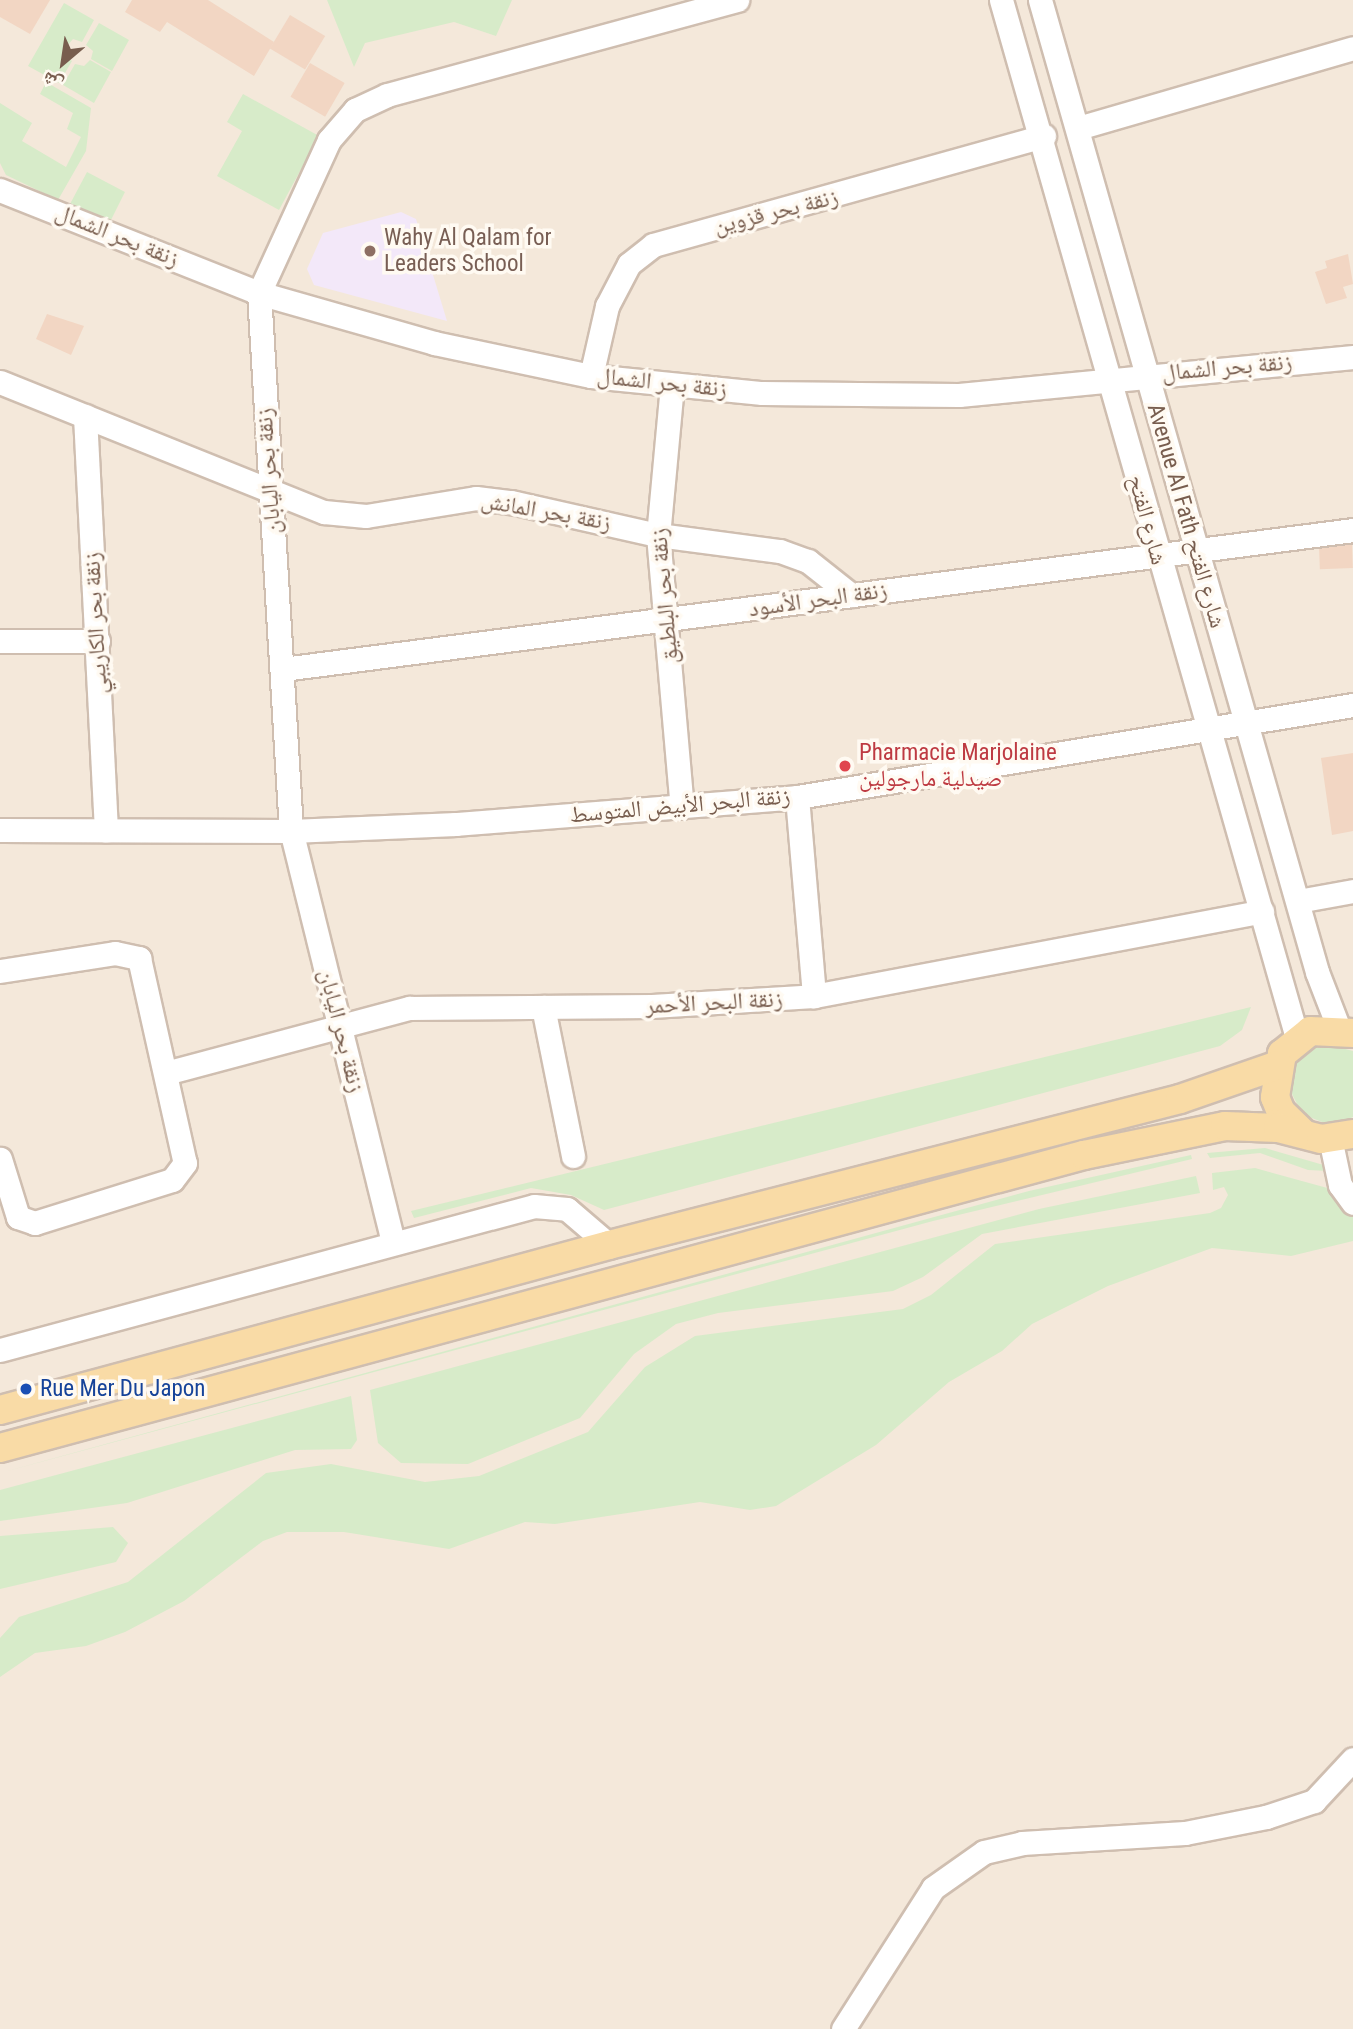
<!DOCTYPE html>
<meta charset="utf-8">
<style>
body{margin:0}
#map{position:relative;width:1353px;height:2029px;overflow:hidden;background:#fcf6ec;font-family:"Roboto Condensed","Noto Naskh Arabic",sans-serif}
div>[style]{position:absolute}
[style*='--x']{left:calc(var(--x)*1px);top:calc(var(--y)*1px);width:calc(var(--w)*1px);rotate:calc(var(--a)*1deg)}
.residential>*{inset:0;background:#f4e8da;transform-origin:0 0}
.education>*{inset:0;background:#f3e8f9}
.green>*{inset:0;background:#d7ebc9}
.building>*{inset:0;background:#f2d6c3;transform-origin:0 0}
.roads{filter:drop-shadow(2px 0 #cfbeb0) drop-shadow(-2px 0 #cfbeb0) drop-shadow(0 2px #cfbeb0) drop-shadow(0 -2px #cfbeb0)}
.minor>*{height:23px;margin:-11.5px;padding:0 11.5px;transform-origin:11.5px;border-radius:11.5px;background:#fff}
.major>*{height:28px;margin:-14px;padding:0 14px;transform-origin:14px;border-radius:14px;background:#f9dba6}
.dots>*{width:19px;height:19px;translate:-50% -50%;box-sizing:border-box;border:4px solid #fffaf2;border-radius:50%}
span{translate:-50% -50%;white-space:nowrap;text-align:center;line-height:1.15;-webkit-text-stroke:7px #fffaf2;paint-order:stroke}
.street-label{font-size:23px;color:#785d4e}
.education-label{font-size:23px;color:#785e54}
.left{translate:0 -50%;text-align:left}
.health-label{font-size:23px;color:#be3a42}
.transit-label{font-size:23px;color:#164399}
.north{position:absolute;left:28px;top:28px;width:70px;height:70px;-webkit-text-stroke:5px #fffaf2;paint-order:stroke;rotate:209deg;font-size:19px;font-weight:700;line-height:28px;text-align:center;color:#785d4e}
.north::after{content:'';display:block;margin:auto;width:24px;height:32px;background:#785d4e;clip-path:polygon(50% 0,100% 100%,50% 72%,0 100%)}
</style>
<div id="map">
<div class="residential">
<div style="left:0;top:0;width:1353px;height:2029px"></div>
</div>
<div class="education">
<div style="clip-path:polygon(401px 212px,416px 219px,447px 321px,314px 285px,307px 269px,323px 233px)"></div>
</div>
<div class="green">
<div style="clip-path:polygon(327px 0,512px 0,496px 36px,454px 22px,365px 43px,354px 67px)"></div>
<div style="clip-path:polygon(64px 3px,94px 20px,82px 42px,73px 39px,67px 46px,64px 55px,72px 61px,59px 83px,28px 66px)"></div>
<div style="clip-path:polygon(99px 23px,129px 40px,112px 71px,91px 59px,93px 51px,86px 45px)"></div>
<div style="clip-path:polygon(90px 60px,111px 72px,94px 103px,63px 85px,75px 64px,84px 66px)"></div>
<div style="clip-path:polygon(46px 82px,91px 108px,86px 151px,58px 200px,6px 175px,0 163px,0 103px,32px 123px,22px 141px,66px 167px,81px 137px,67px 129px,73px 113px,40px 94px)"></div>
<div style="clip-path:polygon(243px 94px,319px 136px,279px 210px,217px 176px,242px 131px,227px 122px)"></div>
<div style="clip-path:polygon(87px 172px,125px 192px,111px 220px,70px 204px)"></div>
<div style="clip-path:polygon(1251px 1007px,1242px 1030px,1220px 1046px,604px 1210px,571px 1195px,531px 1188px,414px 1218px,411px 1211px)"></div>
<div style="clip-path:polygon(1326px 1044px,1353px 1051px,1353px 1117px,1340px 1123px,1327px 1124px,1302px 1114px,1290px 1090px,1294px 1065px,1313px 1047px)"></div>
<div style="clip-path:polygon(1265px 1148px,1327px 1166px,1328px 1171px,1308px 1170px,1260px 1153px,1210px 1158px,1207px 1153px)"></div>
<div style="clip-path:polygon(1191px 1155px,1192px 1159px,933px 1221px,0 1473px,1029px 1191px)"></div>
<div style="clip-path:polygon(1255px 1168px,1331px 1189px,1341px 1208px,1353px 1216px,1353px 1241px,1291px 1256px,1212px 1248px,1108px 1286px,1032px 1324px,1002px 1351px,949px 1382px,876px 1445px,776px 1506px,750px 1510px,700px 1502px,555px 1524px,525px 1522px,449px 1549px,344px 1532px,287px 1532px,263px 1541px,184px 1601px,125px 1632px,86px 1646px,35px 1653px,0 1677px,0 1638px,19px 1617px,128px 1582px,266px 1473px,331px 1464px,425px 1482px,479px 1476px,588px 1432px,645px 1367px,695px 1336px,903px 1309px,931px 1295px,995px 1244px,1210px 1213px,1221px 1208px,1228px 1195px,1224px 1187px,1213px 1190px,1212px 1173px)"></div>
<div style="clip-path:polygon(1196px 1176px,1200px 1193px,982px 1234px,923px 1277px,893px 1291px,718px 1313px,676px 1324px,634px 1354px,580px 1418px,468px 1464px,401px 1463px,378px 1443px,370px 1390px,1039px 1209px)"></div>
<div style="clip-path:polygon(351px 1396px,357px 1440px,351px 1449px,295px 1450px,127px 1503px,0 1521px,0 1490px)"></div>
<div style="clip-path:polygon(113px 1527px,128px 1543px,116px 1562px,0 1589px,0 1536px)"></div>
</div>
<div class="building">
<div style="clip-path:polygon(0 0,50px 0,30px 34px,0 17px)"></div>
<div style="clip-path:polygon(132px 0,208px 0,274px 42px,254px 76px,167px 22px,160px 32px,125px 12px)"></div>
<div style="left:290px;top:15px;width:41px;height:39px;rotate:31deg"></div>
<div style="left:310px;top:63px;width:40px;height:39px;rotate:30deg"></div>
<div style="clip-path:polygon(1348px 254px,1353px 284px,1343px 287px,1347px 298px,1326px 304px,1315px 272px,1327px 268px,1325px 261px)"></div>
<div style="clip-path:polygon(47px 314px,84px 326px,71px 355px,36px 339px)"></div>
<div style="left:1352px;top:544px;width:24px;height:33px;rotate:88deg"></div>
<div style="clip-path:polygon(1353px 753px,1353px 831px,1332px 835px,1321px 758px)"></div>
</div>
<div class="roads">
<div class="minor">
<div style="--x:1001;--y:0;--w:1079;--a:74.08"></div>
<div style="--x:1040;--y:0;--w:1011;--a:74.09"></div>
<div style="--x:1317;--y:972;--w:61;--a:68.9"></div>
<div style="--x:1078;--y:128;--w:286;--a:-16.2"></div>
<div style="--x:0;--y:190;--w:279;--a:21.7"></div>
<div style="--x:259;--y:293;--w:182;--a:15.9"></div>
<div style="--x:434;--y:343;--w:160;--a:11.9"></div>
<div style="--x:591;--y:376;--w:172;--a:5.7"></div>
<div style="--x:762;--y:393;--w:197;--a:0.6"></div>
<div style="--x:959;--y:395;--w:396;--a:-5.5"></div>
<div style="--x:591;--y:376;--w:72;--a:-77.1"></div>
<div style="--x:607;--y:306;--w:47;--a:-62.4"></div>
<div style="--x:629;--y:264;--w:31;--a:-38"></div>
<div style="--x:653;--y:245;--w:406;--a:-15.6"></div>
<div style="--x:0;--y:382;--w:349;--a:21.9"></div>
<div style="--x:324;--y:512;--w:42;--a:5.4"></div>
<div style="--x:366;--y:516;--w:111;--a:-9.3"></div>
<div style="--x:476;--y:498;--w:35;--a:7"></div>
<div style="--x:511;--y:502;--w:151;--a:12.7"></div>
<div style="--x:658;--y:535;--w:123;--a:7.5"></div>
<div style="--x:780;--y:551;--w:30;--a:20"></div>
<div style="--x:808;--y:561;--w:55;--a:38.3"></div>
<div style="--x:672;--y:385;--w:151;--a:95.3"></div>
<div style="--x:658;--y:535;--w:273;--a:85"></div>
<div style="--x:85;--y:416;--w:415;--a:87.1"></div>
<div style="--x:0;--y:641;--w:98;--a:0"></div>
<div style="--x:283;--y:669;--w:1079;--a:-7.4"></div>
<div style="--x:797;--y:797;--w:200;--a:85.1"></div>
<div style="--x:0;--y:830;--w:291;--a:0.2"></div>
<div style="--x:291;--y:831;--w:165;--a:-2.4"></div>
<div style="--x:456;--y:824;--w:342;--a:-4.5"></div>
<div style="--x:797;--y:797;--w:564;--a:-9.4"></div>
<div style="--x:1298;--y:901;--w:56;--a:-10.3"></div>
<div style="--x:0;--y:971;--w:116;--a:-8.9"></div>
<div style="--x:115;--y:953;--w:25;--a:12"></div>
<div style="--x:139;--y:958;--w:210;--a:77.4"></div>
<div style="--x:185;--y:1163;--w:21;--a:127"></div>
<div style="--x:172;--y:1180;--w:144;--a:162.6"></div>
<div style="--x:35;--y:1223;--w:18;--a:-161"></div>
<div style="--x:18;--y:1217;--w:61;--a:-107.2"></div>
<div style="--x:543;--y:1007;--w:152;--a:78.6"></div>
<div style="--x:166;--y:1073;--w:252;--a:-15"></div>
<div style="--x:409;--y:1008;--w:243;--a:-0.5"></div>
<div style="--x:652;--y:1006;--w:162;--a:-3.5"></div>
<div style="--x:814;--y:996;--w:456;--a:-10.7"></div>
<div style="--x:1330;--y:1138;--w:48;--a:78"></div>
<div style="--x:1340;--y:1185;--w:22;--a:54"></div>
<div style="--x:393;--y:1242;--w:423;--a:-103.9"></div>
<div style="--x:291;--y:831;--w:539;--a:-93.4"></div>
<div style="--x:259;--y:293;--w:168;--a:-65.4"></div>
<div style="--x:329;--y:140;--w:40;--a:-49"></div>
<div style="--x:355;--y:110;--w:35;--a:-25"></div>
<div style="--x:387;--y:95;--w:363;--a:-15.2"></div>
<div style="--x:0;--y:1350;--w:553;--a:-15.09"></div>
<div style="--x:534;--y:1206;--w:33;--a:5"></div>
<div style="--x:567;--y:1209;--w:55;--a:40.6"></div>
<div style="--x:843;--y:2029;--w:167;--a:-57.4"></div>
<div style="--x:933;--y:1888;--w:62;--a:-35.2"></div>
<div style="--x:984;--y:1852;--w:39;--a:-13"></div>
<div style="--x:1022;--y:1843;--w:163;--a:-3.5"></div>
<div style="--x:1185;--y:1833;--w:83;--a:-11.2"></div>
<div style="--x:1266;--y:1817;--w:51;--a:-18.4"></div>
<div style="--x:1314;--y:1801;--w:57;--a:-47.1"></div>
</div>
<div class="major">
<div style="--x:1304;--y:1134;--w:32;--a:-136"></div>
<div style="--x:1281;--y:1112;--w:16;--a:-112"></div>
<div style="--x:1275;--y:1097;--w:44;--a:-80.8"></div>
<div style="--x:1282;--y:1054;--w:36;--a:-39"></div>
<div style="--x:1310;--y:1031;--w:43;--a:2.7"></div>
<div style="--x:0;--y:1410;--w:631;--a:-15.16"></div>
<div style="--x:609;--y:1245;--w:589;--a:-14.34"></div>
<div style="--x:1180;--y:1099;--w:104;--a:-19.1"></div>
<div style="--x:0;--y:1448;--w:1123;--a:-15.13"></div>
<div style="--x:1084;--y:1155;--w:144;--a:-11.6"></div>
<div style="--x:1225;--y:1126;--w:53;--a:2.2"></div>
<div style="--x:1278;--y:1128;--w:44;--a:14.3"></div>
<div style="--x:1321;--y:1139;--w:32;--a:-9"></div>
</div>
</div>
<div class="dots">
<div style="left:370px;top:251px;background:#8d6e63"></div>
<div style="left:845px;top:766px;background:#e0444e"></div>
<div style="left:26px;top:1389px;background:#1a4fb4"></div>
</div>
<div class="street-label">
<span style="left:776px;top:212px;rotate:-14deg">زنقة بحر قزوين</span>
<span style="left:117px;top:236px;rotate:22deg">زنقة بحر الشمال</span>
<span style="left:1227px;top:368px;rotate:-5deg">زنقة بحر الشمال</span>
<span style="left:662px;top:383px;rotate:6deg">زنقة بحر الشمال</span>
<span style="left:269px;top:471px;rotate:-94deg">زنقة بحر اليابان</span>
<span style="left:546px;top:512px;rotate:10deg">زنقة بحر المانش</span>
<span style="left:1186px;top:516px;rotate:74deg">Avenue Al Fath شارع الفتح</span>
<span style="left:1147px;top:520px;rotate:75deg">شارع الفتح</span>
<span style="left:665px;top:596px;rotate:-95deg">زنقة بحر البلطيق</span>
<span style="left:818px;top:600px;rotate:-8deg">زنقة البحر الأسود</span>
<span style="left:96px;top:623px;rotate:-93deg">زنقة بحر الكاريبي</span>
<span style="left:680px;top:806px;rotate:-5deg">زنقة البحر الأبيض المتوسط</span>
<span style="left:714px;top:1003px;rotate:-3deg">زنقة البحر الأحمر</span>
<span style="left:341px;top:1031px;rotate:76deg">زنقة بحر اليابان</span>
</div>
<div class="education-label">
<span class="left" style="left:384px;top:251px">Wahy Al Qalam for<br>Leaders School</span>
</div>
<div class="health-label">
<span class="left" style="left:859px;top:766px">Pharmacie Marjolaine<br>صيدلية مارجولين</span>
</div>
<div class="transit-label">
<span class="left" style="left:40px;top:1389px">Rue Mer Du Japon</span>
</div>
<div class="north">ش</div>
</div>
